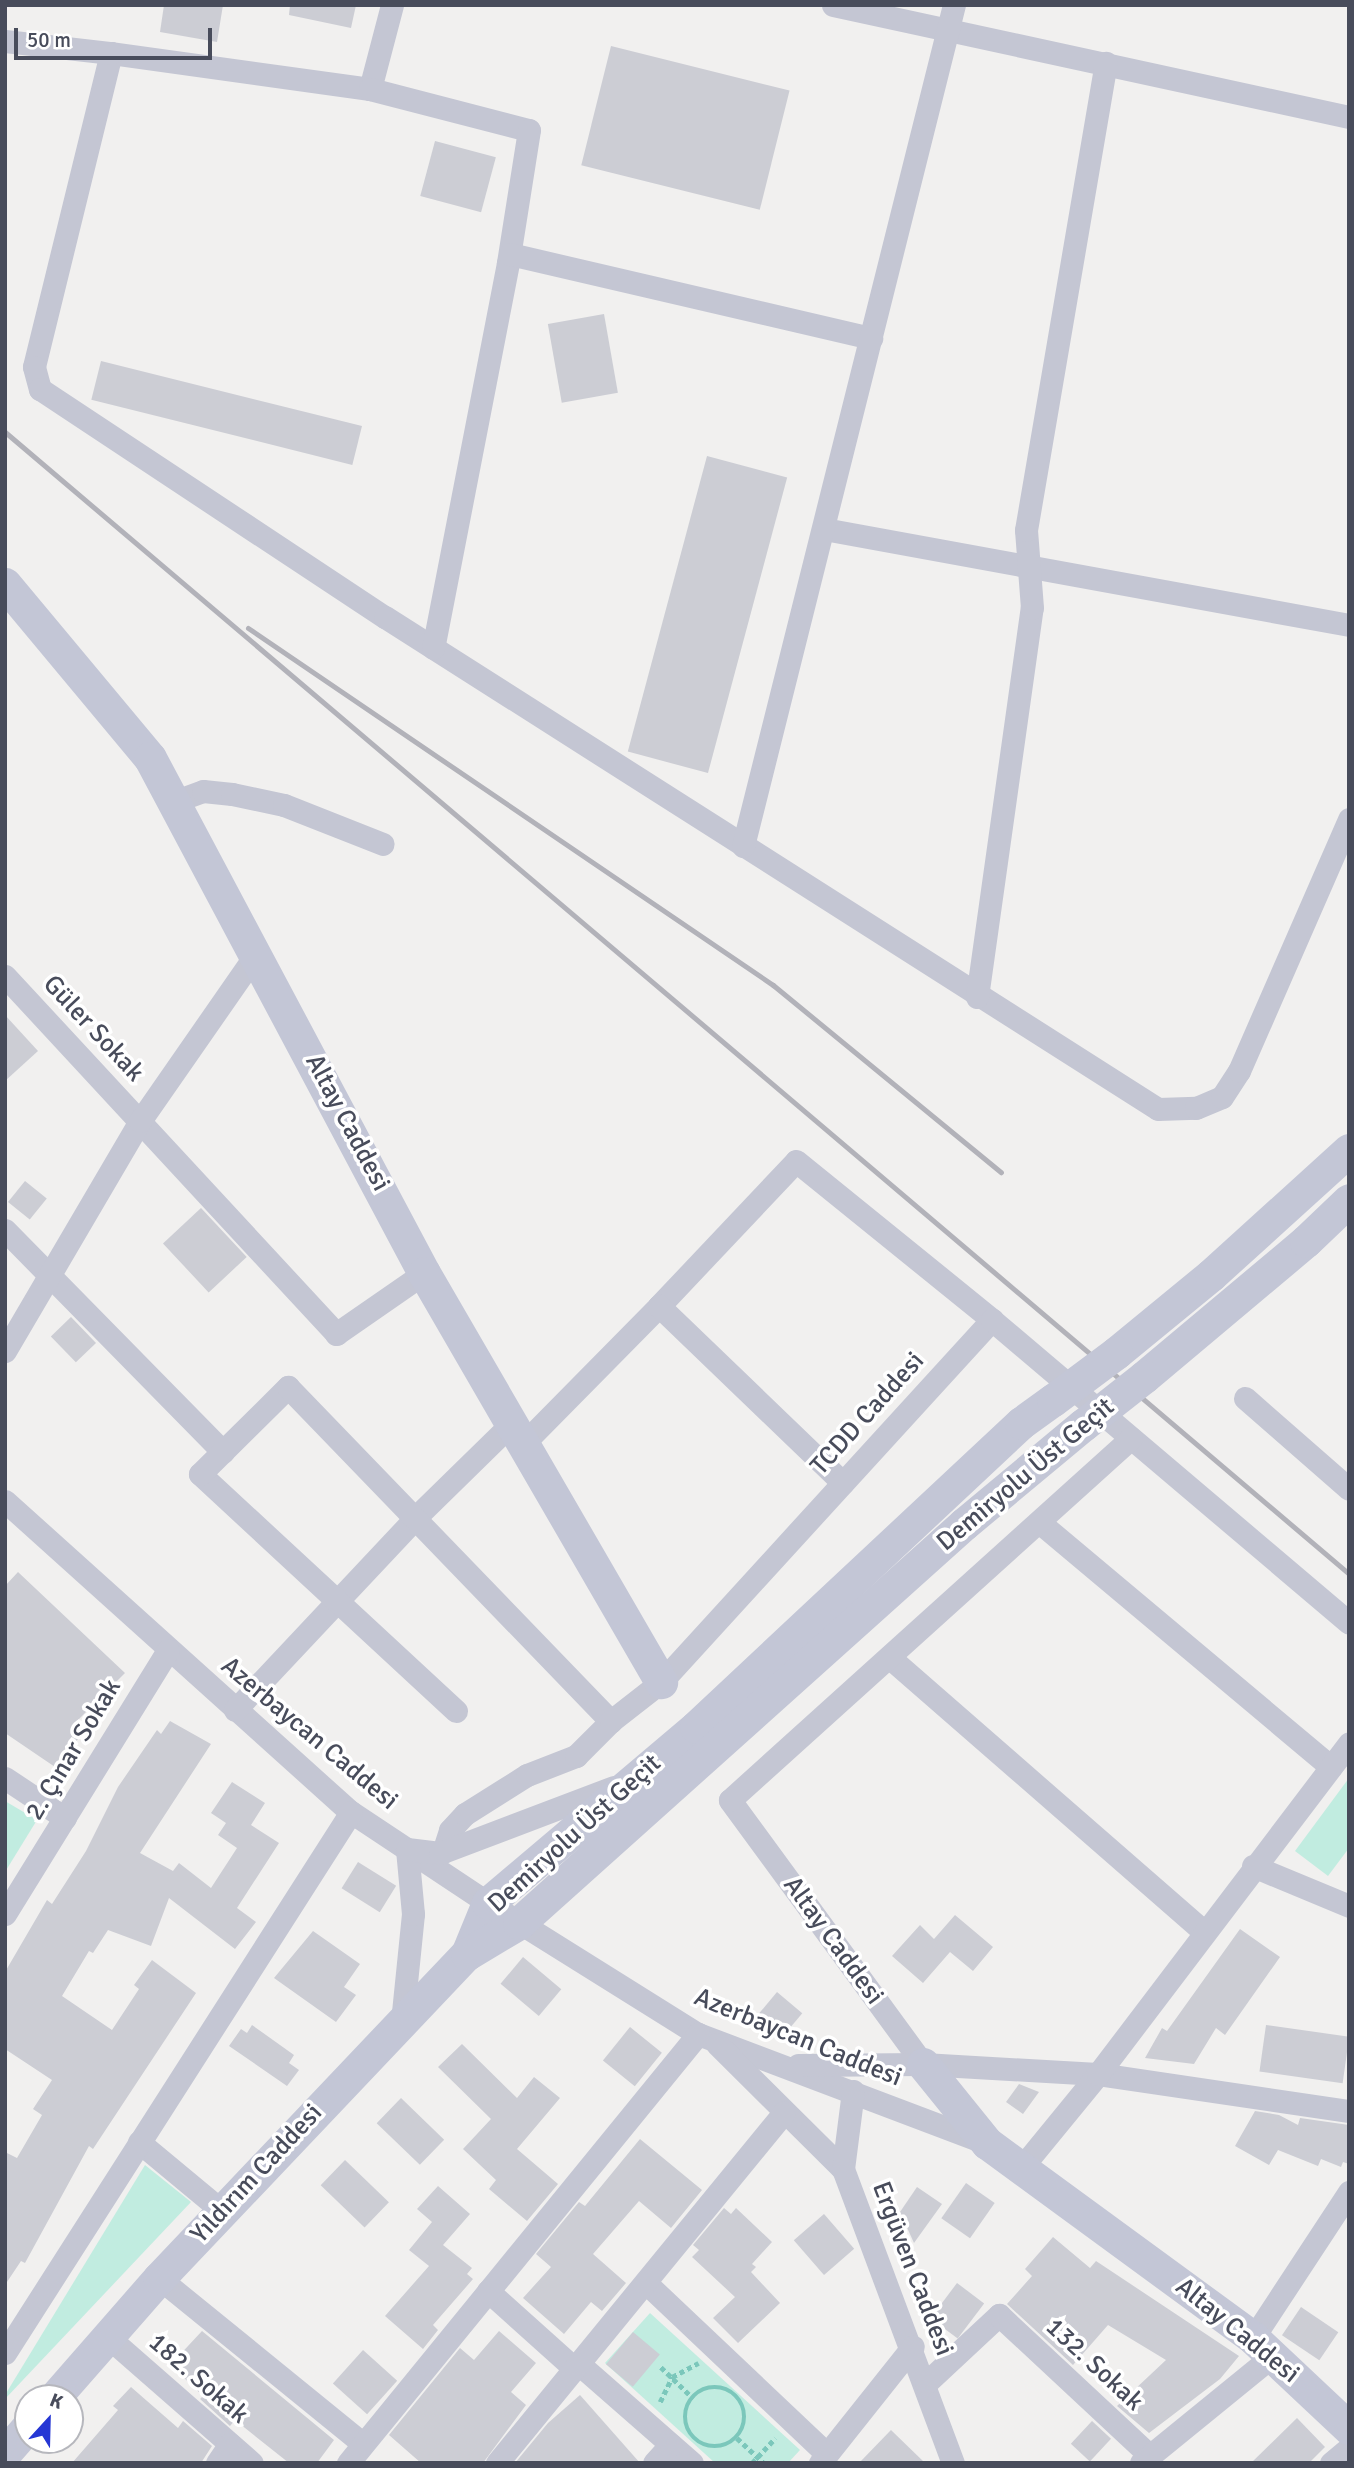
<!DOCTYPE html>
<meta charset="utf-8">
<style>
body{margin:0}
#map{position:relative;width:1354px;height:2468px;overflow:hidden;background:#f1f0ef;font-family:Signika,sans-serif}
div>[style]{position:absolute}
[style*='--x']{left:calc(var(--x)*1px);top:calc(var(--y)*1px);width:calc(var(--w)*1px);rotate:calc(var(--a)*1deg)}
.green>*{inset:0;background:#c1ece0}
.building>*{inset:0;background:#cccdd4;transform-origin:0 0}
.path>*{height:4.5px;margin-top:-2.25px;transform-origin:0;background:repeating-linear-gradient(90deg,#7bc7bb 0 5px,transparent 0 8.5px)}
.path>.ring{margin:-2.25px;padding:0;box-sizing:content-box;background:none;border:4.5px solid #7bc7bb;border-radius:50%}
.street>*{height:23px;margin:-11.5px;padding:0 11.5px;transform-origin:11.5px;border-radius:11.5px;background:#c4c6d3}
.secondary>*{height:33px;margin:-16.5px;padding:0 16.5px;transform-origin:16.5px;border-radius:16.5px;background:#c3c6d6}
.rail>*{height:5px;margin:-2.5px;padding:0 2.5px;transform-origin:2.5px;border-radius:2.5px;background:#b2b2b9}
.secondary-bridge>*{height:33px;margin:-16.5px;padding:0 16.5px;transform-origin:16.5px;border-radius:16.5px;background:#c3c6d6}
span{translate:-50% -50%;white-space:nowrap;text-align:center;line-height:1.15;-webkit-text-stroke:7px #fff;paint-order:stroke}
.street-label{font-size:26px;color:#484c5b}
.frame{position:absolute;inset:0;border:7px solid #484c5b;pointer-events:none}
.north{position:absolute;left:14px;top:2384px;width:70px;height:70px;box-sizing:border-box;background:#fff;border:2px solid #b6b7bd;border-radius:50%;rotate:22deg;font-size:19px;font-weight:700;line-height:28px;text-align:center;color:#484c5b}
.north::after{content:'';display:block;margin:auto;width:24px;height:32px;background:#2637d4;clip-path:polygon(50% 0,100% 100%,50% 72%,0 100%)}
.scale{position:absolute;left:14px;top:28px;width:198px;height:32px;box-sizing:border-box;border:4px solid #484c5b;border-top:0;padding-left:9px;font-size:21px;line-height:24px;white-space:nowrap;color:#484c5b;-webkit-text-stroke:5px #fff;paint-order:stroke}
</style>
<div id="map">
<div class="green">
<div style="clip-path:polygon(1349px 1778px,1349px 1848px,1328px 1876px,1295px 1851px)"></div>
<div style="clip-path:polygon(5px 1801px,37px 1820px,5px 1872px)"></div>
<div style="clip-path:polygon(145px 2165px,191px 2202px,5px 2399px,5px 2395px)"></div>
<div style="clip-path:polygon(650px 2313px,800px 2450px,788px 2463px,715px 2463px,605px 2363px)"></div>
</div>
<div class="building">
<div style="clip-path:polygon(164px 5px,223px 5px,217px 42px,160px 32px)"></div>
<div style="clip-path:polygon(290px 5px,356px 5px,351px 28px,289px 15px)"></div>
<div style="left:611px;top:46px;width:184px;height:123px;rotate:14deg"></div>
<div style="left:435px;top:141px;width:63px;height:57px;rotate:15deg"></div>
<div style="left:604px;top:314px;width:80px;height:57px;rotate:80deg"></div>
<div style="left:101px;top:361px;width:269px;height:40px;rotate:14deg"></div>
<div style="left:707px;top:456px;width:83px;height:306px;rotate:15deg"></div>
<div style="clip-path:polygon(5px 1015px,38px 1051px,5px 1081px)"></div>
<div style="left:25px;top:1181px;width:28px;height:27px;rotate:39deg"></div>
<div style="left:201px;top:1208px;width:67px;height:52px;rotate:47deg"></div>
<div style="left:71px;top:1317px;width:36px;height:28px;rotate:46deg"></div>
<div style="clip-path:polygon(18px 1572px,125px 1673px,77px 1721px,86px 1727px,58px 1769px,5px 1733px,5px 1586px)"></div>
<div style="clip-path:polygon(170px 1721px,211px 1744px,140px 1853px,173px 1871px,179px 1863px,211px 1888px,237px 1848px,218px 1835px,226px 1823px,211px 1813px,232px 1782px,265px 1803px,251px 1825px,279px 1843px,237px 1908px,256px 1922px,235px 1949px,169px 1898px,151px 1946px,108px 1930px,93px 1953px,89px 1951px,62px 1996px,112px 2030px,139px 1989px,134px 1985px,152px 1960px,196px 1993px,93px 2149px,89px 2146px,25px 2263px,21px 2261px,5px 2285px,5px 2152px,17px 2158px,42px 2115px,33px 2109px,52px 2080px,5px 2049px,5px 1972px,47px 1900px,52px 1904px,86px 1851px,118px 1787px,157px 1730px,161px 1734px)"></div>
<div style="left:358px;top:1862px;width:45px;height:31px;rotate:32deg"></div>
<div style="clip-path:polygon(955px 1915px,993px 1947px,973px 1971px,950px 1952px,923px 1983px,892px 1956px,920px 1925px,934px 1939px)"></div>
<div style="clip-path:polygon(1240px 1929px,1280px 1957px,1225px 2035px,1216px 2028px,1194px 2064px,1145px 2058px,1162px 2028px,1167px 2031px)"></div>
<div style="clip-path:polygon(313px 1931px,360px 1964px,344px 1987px,356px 1995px,336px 2022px,274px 1978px)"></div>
<div style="left:523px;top:1957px;width:50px;height:35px;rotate:40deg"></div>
<div style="left:777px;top:1992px;width:33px;height:35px;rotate:40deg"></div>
<div style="clip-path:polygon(252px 2025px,294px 2055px,289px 2063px,299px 2070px,287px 2086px,229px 2046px,241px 2029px,247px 2033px)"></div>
<div style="left:1266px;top:2025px;width:84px;height:47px;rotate:8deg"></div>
<div style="left:630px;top:2027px;width:41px;height:43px;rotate:39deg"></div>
<div style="clip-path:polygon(462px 2044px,517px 2098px,534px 2077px,560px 2098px,517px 2149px,558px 2184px,527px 2221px,489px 2189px,496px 2180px,463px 2149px,491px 2119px,438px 2067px)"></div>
<div style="clip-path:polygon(1019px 2084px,1039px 2092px,1023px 2114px,1006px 2102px)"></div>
<div style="left:401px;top:2098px;width:60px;height:35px;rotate:44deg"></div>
<div style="clip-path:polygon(1255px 2111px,1279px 2115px,1298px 2125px,1300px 2118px,1349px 2125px,1349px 2164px,1343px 2162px,1341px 2167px,1321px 2159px,1318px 2166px,1278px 2150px,1269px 2165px,1235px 2146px)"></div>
<div style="clip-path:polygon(640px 2139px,702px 2190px,671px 2228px,639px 2201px,593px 2254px,626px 2283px,602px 2311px,591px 2302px,564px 2334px,523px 2298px,551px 2267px,536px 2254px,579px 2202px,585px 2206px)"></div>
<div style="left:345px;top:2160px;width:61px;height:35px;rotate:44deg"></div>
<div style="left:966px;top:2183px;width:35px;height:43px;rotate:35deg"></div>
<div style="clip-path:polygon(438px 2186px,470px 2214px,443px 2245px,472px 2268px,467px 2274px,473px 2279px,433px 2325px,438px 2330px,423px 2349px,385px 2316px,429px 2266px,409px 2250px,432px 2222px,417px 2209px)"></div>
<div style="clip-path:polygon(917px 2187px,942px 2204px,914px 2243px,900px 2212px)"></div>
<div style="clip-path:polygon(724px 2208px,731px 2214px,736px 2208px,772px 2242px,752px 2264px,756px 2267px,751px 2272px,780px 2303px,738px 2343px,713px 2318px,735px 2297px,692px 2257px,699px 2250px,693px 2245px)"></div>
<div style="left:824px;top:2214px;width:46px;height:40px;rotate:49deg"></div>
<div style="clip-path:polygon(1053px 2237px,1090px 2268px,1096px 2261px,1239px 2356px,1220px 2379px,1149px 2433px,1117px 2406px,1166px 2360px,1108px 2325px,1073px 2365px,1007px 2304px,1032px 2276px,1025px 2269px)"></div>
<div style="left:957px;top:2283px;width:34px;height:44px;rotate:37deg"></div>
<div style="left:1301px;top:2307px;width:45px;height:34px;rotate:34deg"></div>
<div style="clip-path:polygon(202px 2331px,334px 2440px,317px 2463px,289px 2463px,235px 2420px,230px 2426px,200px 2399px,203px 2396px,179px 2373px,183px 2369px,174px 2361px)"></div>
<div style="clip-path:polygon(499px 2331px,536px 2363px,511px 2392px,526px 2405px,483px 2463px,421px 2463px,389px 2435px,460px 2348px,474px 2360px)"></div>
<div style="left:633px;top:2332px;width:35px;height:42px;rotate:40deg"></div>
<div style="left:363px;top:2350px;width:46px;height:45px;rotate:42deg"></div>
<div style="clip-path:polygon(131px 2387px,178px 2428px,183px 2421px,212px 2446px,201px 2463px,72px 2463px,118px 2410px,113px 2406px)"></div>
<div style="clip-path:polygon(580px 2395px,640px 2463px,515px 2463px,548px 2423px)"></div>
<div style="clip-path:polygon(1297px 2418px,1325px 2447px,1309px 2463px,1251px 2463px)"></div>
<div style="left:1092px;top:2421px;width:26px;height:31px;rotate:43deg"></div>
<div style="clip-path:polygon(891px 2430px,925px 2463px,859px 2463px)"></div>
</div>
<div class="path">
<div style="--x:661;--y:2367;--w:45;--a:44.1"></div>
<div class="ring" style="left:685px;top:2387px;width:55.5px;height:55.5px"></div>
<div style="--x:660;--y:2402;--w:28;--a:-64"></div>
<div style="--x:672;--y:2377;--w:30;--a:-28"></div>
<div style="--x:737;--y:2438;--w:37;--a:43"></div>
<div style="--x:752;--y:2463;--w:34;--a:-47"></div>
</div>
<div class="street">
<div style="--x:392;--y:5;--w:87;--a:104.7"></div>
<div style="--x:370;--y:89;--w:261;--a:-172.1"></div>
<div style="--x:111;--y:53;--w:323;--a:103.8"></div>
<div style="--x:34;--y:367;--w:23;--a:75"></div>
<div style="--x:40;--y:389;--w:414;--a:33.5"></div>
<div style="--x:385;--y:617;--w:916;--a:32.48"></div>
<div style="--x:1158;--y:1109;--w:38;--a:-2"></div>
<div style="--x:1196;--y:1108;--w:28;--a:-23"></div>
<div style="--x:1222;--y:1097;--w:31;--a:-57"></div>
<div style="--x:1239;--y:1071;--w:275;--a:-66.4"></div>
<div style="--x:833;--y:5;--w:528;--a:12.25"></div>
<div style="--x:5;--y:41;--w:107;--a:6.5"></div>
<div style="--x:370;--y:89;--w:164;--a:14.5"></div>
<div style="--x:529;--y:130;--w:135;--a:99"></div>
<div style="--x:508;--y:263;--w:392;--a:101"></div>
<div style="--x:510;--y:254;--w:371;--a:13.1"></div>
<div style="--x:824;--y:529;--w:534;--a:10.36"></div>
<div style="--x:173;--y:802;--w:32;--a:-20"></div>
<div style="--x:203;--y:791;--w:29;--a:6"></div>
<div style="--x:232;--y:794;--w:53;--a:11.9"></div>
<div style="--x:284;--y:805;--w:106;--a:21.5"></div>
<div style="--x:743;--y:846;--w:867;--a:-75.92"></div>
<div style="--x:5;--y:976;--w:488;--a:47.2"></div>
<div style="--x:336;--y:1334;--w:107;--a:-34.7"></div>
<div style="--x:977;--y:997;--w:393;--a:-82"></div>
<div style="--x:1032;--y:608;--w:78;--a:-94.4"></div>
<div style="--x:1026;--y:530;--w:474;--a:-80.3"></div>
<div style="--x:5;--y:1230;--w:311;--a:45.5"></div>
<div style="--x:659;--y:1306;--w:199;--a:-46.6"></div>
<div style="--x:796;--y:1161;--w:252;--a:39"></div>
<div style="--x:5;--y:1351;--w:267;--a:-59.6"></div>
<div style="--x:140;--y:1121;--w:203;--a:-55.2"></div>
<div style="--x:1245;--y:1398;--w:138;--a:41.2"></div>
<div style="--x:521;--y:1446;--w:197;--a:-45.4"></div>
<div style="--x:659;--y:1306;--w:255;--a:43.9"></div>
<div style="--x:5;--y:1501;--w:465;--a:42"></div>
<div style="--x:351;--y:1812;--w:164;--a:33.6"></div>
<div style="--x:488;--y:1903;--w:248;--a:32"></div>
<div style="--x:698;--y:2034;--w:306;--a:20.7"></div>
<div style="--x:1039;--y:1522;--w:381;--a:40"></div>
<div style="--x:889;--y:1657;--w:418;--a:41.1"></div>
<div style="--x:235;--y:1710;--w:263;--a:-46.8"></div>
<div style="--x:415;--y:1518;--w:132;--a:-44.4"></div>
<div style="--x:456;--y:1711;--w:349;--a:-137.2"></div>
<div style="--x:200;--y:1474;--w:124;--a:-44.7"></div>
<div style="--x:288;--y:1387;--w:465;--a:46"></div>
<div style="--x:5;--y:1778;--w:72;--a:33.7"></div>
<div style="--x:443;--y:1852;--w:23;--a:-72"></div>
<div style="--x:450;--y:1830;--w:22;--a:-47"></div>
<div style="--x:465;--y:1814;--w:73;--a:-32.2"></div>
<div style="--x:527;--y:1775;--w:53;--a:-21.2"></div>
<div style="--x:576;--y:1756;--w:49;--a:-45"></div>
<div style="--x:611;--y:1721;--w:63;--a:-38"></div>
<div style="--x:661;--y:1682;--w:491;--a:-47.6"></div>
<div style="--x:992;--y:1320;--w:468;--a:40.3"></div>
<div style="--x:1253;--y:1866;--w:104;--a:22.6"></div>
<div style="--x:5;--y:1914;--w:310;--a:-58.3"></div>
<div style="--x:402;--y:2022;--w:109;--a:-84.2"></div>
<div style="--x:413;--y:1914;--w:65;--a:-95.3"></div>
<div style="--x:407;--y:1849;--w:33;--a:7"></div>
<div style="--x:440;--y:1853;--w:186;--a:-20.8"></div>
<div style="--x:717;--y:2044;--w:177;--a:44.8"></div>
<div style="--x:923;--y:2064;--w:327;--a:-126.2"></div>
<div style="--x:730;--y:1800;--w:540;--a:-42.07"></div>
<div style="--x:798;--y:2065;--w:125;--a:-0.5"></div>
<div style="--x:923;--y:2064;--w:175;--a:3.3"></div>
<div style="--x:1098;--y:2074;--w:254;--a:8.4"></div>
<div style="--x:853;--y:2091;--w:79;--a:97.3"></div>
<div style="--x:843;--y:2169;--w:314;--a:69.5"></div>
<div style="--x:139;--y:2142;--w:108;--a:39.7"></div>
<div style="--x:1022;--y:2167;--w:120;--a:-50.7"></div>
<div style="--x:1098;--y:2074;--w:415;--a:-52.8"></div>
<div style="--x:159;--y:2278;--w:263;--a:39.1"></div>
<div style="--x:646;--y:2283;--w:249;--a:43.4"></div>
<div style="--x:488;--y:2291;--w:117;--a:41.9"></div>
<div style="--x:108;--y:2337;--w:191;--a:41.2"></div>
<div style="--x:1253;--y:2338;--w:175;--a:-56.7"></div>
<div style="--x:5;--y:2353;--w:642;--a:-57.4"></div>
<div style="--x:579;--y:2364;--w:150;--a:41.2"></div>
<div style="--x:926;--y:2383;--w:100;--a:-43"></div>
<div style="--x:999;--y:2315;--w:207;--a:43"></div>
<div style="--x:217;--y:2463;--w:23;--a:-56"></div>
<div style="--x:348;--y:2463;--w:554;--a:-50.79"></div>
<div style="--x:497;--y:2463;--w:453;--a:-50.7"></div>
<div style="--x:654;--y:2463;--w:25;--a:-48"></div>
<div style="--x:820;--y:2463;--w:149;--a:-51.5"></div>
<div style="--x:1141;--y:2463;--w:168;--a:-39.2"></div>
<div style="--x:1331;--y:2463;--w:23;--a:-40"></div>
</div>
<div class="secondary">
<div style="--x:5;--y:584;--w:226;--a:50.2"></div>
<div style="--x:150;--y:758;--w:583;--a:61.99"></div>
<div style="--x:424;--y:1273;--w:473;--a:59.9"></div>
<div style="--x:1116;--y:1353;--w:123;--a:-39.4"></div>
<div style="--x:1211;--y:1275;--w:186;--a:-42.2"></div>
<div style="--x:1144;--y:1377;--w:212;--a:-40"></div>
<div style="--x:1306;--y:1241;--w:59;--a:-43.6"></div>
<div style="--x:467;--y:1954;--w:55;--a:-67.6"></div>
<div style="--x:488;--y:1903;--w:272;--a:-40.2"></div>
<div style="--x:696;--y:1727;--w:445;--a:-43.1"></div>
<div style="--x:1021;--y:1423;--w:39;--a:-36"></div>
<div style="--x:923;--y:2064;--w:102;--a:51"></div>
<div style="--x:987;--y:2143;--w:330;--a:36.2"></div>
<div style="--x:1253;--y:2338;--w:132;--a:43.2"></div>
<div style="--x:54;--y:2398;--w:159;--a:-48.8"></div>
<div style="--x:159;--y:2278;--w:447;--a:-46.5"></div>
<div style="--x:467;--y:1954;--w:61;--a:-30.8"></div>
<div style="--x:519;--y:1923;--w:598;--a:-41.88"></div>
<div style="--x:964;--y:1524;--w:155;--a:-39.8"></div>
<div style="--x:5;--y:2453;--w:35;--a:-49"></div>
</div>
<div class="rail">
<div style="--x:5;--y:432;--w:1764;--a:40.35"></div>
<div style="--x:248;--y:628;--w:635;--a:34.22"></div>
<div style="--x:773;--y:985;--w:295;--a:39.4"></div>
</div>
<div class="secondary-bridge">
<div style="--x:1053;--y:1400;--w:79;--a:-36.7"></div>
<div style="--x:1083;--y:1425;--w:78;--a:-38.2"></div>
</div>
<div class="street-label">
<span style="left:93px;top:1029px;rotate:47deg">Güler Sokak</span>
<span style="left:347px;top:1123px;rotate:62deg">Altay Caddesi</span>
<span style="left:868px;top:1414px;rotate:-48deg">TCDD Caddesi</span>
<span style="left:1026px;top:1475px;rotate:-40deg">Demiryolu Üst Geçit</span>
<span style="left:309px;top:1734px;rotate:40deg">Azerbaycan Caddesi</span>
<span style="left:74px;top:1750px;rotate:-59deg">2. Çınar Sokak</span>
<span style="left:575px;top:1834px;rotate:-42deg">Demiryolu Üst Geçit</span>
<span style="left:833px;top:1941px;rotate:54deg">Altay Caddesi</span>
<span style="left:798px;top:2038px;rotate:22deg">Azerbaycan Caddesi</span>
<span style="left:257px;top:2174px;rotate:-47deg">Yıldırım Caddesi</span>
<span style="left:912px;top:2269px;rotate:69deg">Ergüven Caddesi</span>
<span style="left:1237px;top:2331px;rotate:39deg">Altay Caddesi</span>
<span style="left:1094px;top:2365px;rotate:43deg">132. Sokak</span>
<span style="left:198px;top:2379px;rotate:41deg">182. Sokak</span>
</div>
<div class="frame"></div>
<div class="north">K</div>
<div class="scale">50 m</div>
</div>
